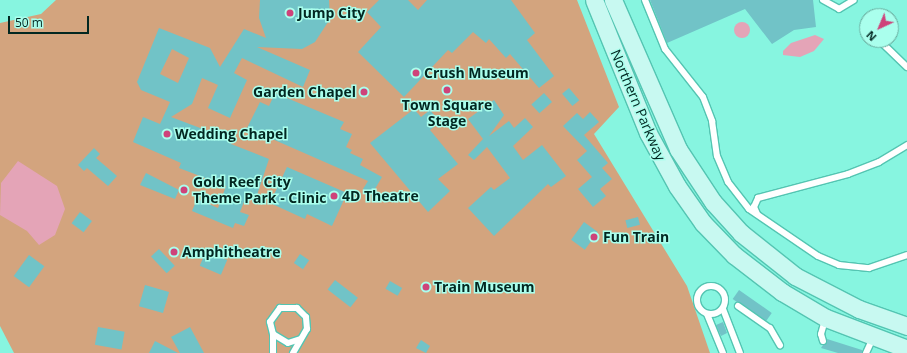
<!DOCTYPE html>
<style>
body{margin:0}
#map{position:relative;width:907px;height:353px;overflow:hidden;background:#87f5e0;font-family:"Open Sans",sans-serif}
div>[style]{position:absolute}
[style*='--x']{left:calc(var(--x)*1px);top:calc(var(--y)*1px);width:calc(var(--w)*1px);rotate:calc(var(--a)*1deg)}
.green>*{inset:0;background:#d3a47e}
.water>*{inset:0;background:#e4a4b7}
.round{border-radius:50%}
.building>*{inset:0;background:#71c3c7;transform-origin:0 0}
.roads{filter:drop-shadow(1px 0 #54c5b2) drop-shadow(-1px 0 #54c5b2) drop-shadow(0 1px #54c5b2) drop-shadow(0 -1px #54c5b2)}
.lane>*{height:6px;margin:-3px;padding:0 3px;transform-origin:3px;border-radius:3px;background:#fff}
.lane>.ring{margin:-3px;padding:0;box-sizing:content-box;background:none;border:6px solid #fff;border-radius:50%}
.secondary>*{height:17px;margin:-8.5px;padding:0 8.5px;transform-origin:8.5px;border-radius:8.5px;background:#c8f9f1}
.dots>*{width:11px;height:11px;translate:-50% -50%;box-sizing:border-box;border:2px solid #aaffed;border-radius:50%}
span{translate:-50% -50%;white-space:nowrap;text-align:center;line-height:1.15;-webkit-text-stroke:3px #aaffed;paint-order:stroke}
.poi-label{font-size:14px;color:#022721;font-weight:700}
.left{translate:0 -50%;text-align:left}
.right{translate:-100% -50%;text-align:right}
.street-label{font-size:14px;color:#022721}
.north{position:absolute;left:859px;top:8px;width:40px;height:40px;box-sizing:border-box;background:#aaffed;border:1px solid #67a99b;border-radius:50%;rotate:224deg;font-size:11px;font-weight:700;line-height:16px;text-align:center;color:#022721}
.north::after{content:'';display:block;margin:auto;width:14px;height:18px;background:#ce437a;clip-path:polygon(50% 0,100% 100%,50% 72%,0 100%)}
.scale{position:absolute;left:8px;top:16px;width:81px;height:18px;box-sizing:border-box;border:2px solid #022721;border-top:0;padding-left:5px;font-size:12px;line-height:14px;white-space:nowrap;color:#022721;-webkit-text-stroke:3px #aaffed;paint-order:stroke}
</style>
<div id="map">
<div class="green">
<div style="clip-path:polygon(56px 0,577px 0,619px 107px,594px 134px,687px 286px,710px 353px,14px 353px,0 326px,0 23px,41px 14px)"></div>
</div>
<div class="water">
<div class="round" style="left:734px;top:22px;width:16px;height:16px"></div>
<div style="clip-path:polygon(815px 35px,824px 39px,814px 51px,800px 57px,783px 55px,783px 51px,791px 43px)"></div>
<div style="clip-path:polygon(18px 161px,57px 186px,65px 209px,55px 235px,39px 245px,27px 231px,0 215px,1px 183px)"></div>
</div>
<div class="building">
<div style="clip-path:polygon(evenodd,260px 0,329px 0,330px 19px,315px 42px,302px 49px,257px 47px,310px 70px,303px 87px,242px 58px,234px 73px,247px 80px,230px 118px,208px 108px,218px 85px,202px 78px,192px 104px,171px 117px,232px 140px,231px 144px,269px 159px,256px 198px,247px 194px,240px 212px,249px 215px,244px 226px,235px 223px,233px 228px,192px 211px,197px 199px,218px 208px,226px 186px,179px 168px,181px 163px,133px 142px,143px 117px,160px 124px,170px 102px,141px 90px,137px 82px,159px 28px,210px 48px,220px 67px,244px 29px,266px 38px,259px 18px,260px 0,172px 49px,189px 58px,178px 83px,160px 74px,172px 49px)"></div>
<div style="clip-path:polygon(379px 0,408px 0,418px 10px,427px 0,511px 0,535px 33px,527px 40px,554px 76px,539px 88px,510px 54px,506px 58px,489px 39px,486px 43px,473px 32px,452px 53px,448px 50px,404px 97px,358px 52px,381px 27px,367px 12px)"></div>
<div style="clip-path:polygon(650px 0,813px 0,816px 27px,794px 30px,772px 44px,745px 9px,667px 43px)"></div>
<div style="left:569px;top:88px;width:16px;height:9px;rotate:50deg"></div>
<div style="clip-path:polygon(275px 93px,344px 122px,340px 129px,352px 134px,346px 147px,352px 150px,350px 153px,363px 159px,360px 165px,382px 177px,372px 194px,363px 189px,368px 181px,247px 128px,260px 102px,269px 106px)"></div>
<div style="left:544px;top:93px;width:12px;height:17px;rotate:48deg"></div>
<div style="clip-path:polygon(494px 100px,504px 115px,489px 136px,509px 121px,514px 128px,525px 118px,533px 127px,513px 146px,523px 160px,542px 145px,566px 176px,551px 187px,548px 184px,494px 236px,468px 208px,491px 187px,494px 190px,510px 178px,487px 147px,474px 160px,468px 155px,483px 139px,468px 119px)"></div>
<div style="clip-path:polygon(414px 109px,421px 117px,430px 110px,440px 122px,430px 130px,458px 164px,438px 179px,450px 191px,428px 212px,370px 143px)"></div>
<div style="clip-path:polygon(590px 112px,599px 122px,584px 135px,608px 163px,602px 168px,612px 179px,600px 189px,606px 196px,593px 207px,578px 189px,592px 177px,577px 160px,587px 151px,563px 126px,577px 113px,583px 119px)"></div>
<div style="clip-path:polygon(94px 148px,100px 154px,96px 158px,117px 176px,108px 186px,87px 168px,84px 171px,78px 165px)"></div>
<div style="clip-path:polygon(287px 167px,347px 193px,332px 226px,307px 214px,305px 219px,270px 203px)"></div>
<div style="clip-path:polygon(146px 173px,179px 190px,175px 199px,140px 185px)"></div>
<div style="left:80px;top:212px;width:15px;height:14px;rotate:37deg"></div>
<div style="left:638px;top:217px;width:8px;height:13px;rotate:76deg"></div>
<div style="left:584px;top:222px;width:17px;height:22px;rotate:36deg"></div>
<div style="left:159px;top:249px;width:23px;height:11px;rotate:47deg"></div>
<div style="left:206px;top:251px;width:23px;height:16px;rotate:23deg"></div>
<div style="left:300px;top:254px;width:11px;height:11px;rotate:34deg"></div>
<div style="left:29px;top:255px;width:19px;height:26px;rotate:36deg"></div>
<div style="left:335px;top:280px;width:29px;height:12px;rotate:38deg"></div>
<div style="left:390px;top:281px;width:14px;height:9px;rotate:30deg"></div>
<div style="left:145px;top:285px;width:25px;height:22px;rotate:16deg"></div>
<div style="left:739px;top:290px;width:40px;height:11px;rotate:35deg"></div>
<div style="clip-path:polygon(723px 322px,727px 333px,721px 336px,716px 325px)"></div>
<div style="left:98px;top:327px;width:27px;height:18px;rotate:10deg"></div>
<div style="clip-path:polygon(190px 327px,204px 353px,180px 353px,171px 337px)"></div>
<div style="clip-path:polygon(827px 339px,862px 350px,862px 353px,838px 353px,821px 348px)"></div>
<div style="clip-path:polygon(421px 340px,430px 346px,426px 353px,416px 348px)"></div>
<div style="clip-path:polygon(155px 341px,178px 353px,149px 353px)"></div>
</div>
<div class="roads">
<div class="lane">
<div style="--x:645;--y:0;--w:53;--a:67.8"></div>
<div style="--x:665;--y:49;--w:61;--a:51.6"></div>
<div style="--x:703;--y:97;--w:26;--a:69"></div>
<div style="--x:712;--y:121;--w:35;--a:82"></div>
<div style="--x:717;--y:156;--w:28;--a:67"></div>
<div style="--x:728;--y:182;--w:34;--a:52"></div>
<div style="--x:749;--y:209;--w:83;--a:34.3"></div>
<div style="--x:818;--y:256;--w:23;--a:23"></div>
<div style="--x:839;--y:265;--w:30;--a:6"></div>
<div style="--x:869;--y:268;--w:40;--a:-18.9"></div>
<div style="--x:823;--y:0;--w:18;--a:29"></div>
<div style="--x:839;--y:9;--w:17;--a:-31"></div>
<div style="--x:879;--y:40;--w:39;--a:44"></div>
<div style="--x:757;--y:214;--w:8;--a:-113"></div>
<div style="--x:754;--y:207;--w:10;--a:-66"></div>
<div style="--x:758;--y:198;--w:93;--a:-14.9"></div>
<div style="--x:848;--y:174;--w:33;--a:-21"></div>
<div style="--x:879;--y:162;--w:33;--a:-31"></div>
<div class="ring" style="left:697px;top:286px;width:22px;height:22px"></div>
<div style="--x:738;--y:306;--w:39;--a:35"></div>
<div style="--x:770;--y:328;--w:20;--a:60"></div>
<div style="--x:723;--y:309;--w:47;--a:68.9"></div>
<div style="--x:707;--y:314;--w:42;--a:67.7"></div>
<div style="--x:823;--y:341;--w:7;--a:-106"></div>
<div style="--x:821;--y:334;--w:15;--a:-74"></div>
<div style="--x:273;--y:353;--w:19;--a:-90"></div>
<div style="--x:293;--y:353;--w:28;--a:-60"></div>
<div style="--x:307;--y:329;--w:12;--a:-95"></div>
<div style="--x:306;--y:317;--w:13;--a:-135"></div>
<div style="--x:297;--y:308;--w:17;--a:180"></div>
<div style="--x:280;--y:308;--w:17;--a:126"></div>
<div style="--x:270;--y:322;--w:12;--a:76"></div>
<div style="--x:273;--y:334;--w:17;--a:31"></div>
<div style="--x:288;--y:343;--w:13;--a:-18"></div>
<div style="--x:866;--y:353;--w:17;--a:-65"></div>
</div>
<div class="secondary">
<div style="--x:594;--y:0;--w:144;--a:67.9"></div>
<div style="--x:648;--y:133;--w:60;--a:61.3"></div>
<div style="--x:677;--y:186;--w:45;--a:54.9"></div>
<div style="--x:703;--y:223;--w:45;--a:45.9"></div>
<div style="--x:734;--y:255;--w:61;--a:37.6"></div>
<div style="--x:782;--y:292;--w:51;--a:30.6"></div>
<div style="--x:826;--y:318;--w:87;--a:20.9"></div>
<div style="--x:613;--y:0;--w:163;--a:66.4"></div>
<div style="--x:678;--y:149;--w:64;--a:56.6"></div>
<div style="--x:713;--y:202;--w:42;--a:47.9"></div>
<div style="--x:741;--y:233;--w:69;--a:38.5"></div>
<div style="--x:795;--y:276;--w:72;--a:27.3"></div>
<div style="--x:859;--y:309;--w:51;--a:19.5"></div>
</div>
</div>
<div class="dots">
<div style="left:290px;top:13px;background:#ce437a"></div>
<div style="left:416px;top:73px;background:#ce437a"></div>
<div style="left:447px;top:90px;background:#ce437a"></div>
<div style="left:364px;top:92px;background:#ce437a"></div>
<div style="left:167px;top:134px;background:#ce437a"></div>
<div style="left:184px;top:190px;background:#ce437a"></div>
<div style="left:334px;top:196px;background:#ce437a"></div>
<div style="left:594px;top:237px;background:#ce437a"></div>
<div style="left:174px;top:252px;background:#ce437a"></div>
<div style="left:426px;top:287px;background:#ce437a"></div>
</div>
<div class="poi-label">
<span class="left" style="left:298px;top:13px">Jump City</span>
<span class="left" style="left:424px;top:73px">Crush Museum</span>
<span class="right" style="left:356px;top:92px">Garden Chapel</span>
<span style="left:447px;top:113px">Town Square<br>Stage</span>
<span class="left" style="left:175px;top:134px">Wedding Chapel</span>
<span class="left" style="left:193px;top:190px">Gold Reef City<br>Theme Park - Clinic</span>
<span class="left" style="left:342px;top:196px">4D Theatre</span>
<span class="left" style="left:603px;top:237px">Fun Train</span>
<span class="left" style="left:182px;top:252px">Amphitheatre</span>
<span class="left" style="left:434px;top:287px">Train Museum</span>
</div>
<div class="street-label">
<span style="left:638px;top:105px;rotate:67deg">Northern Parkway</span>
</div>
<div class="north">N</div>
<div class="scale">50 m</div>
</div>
